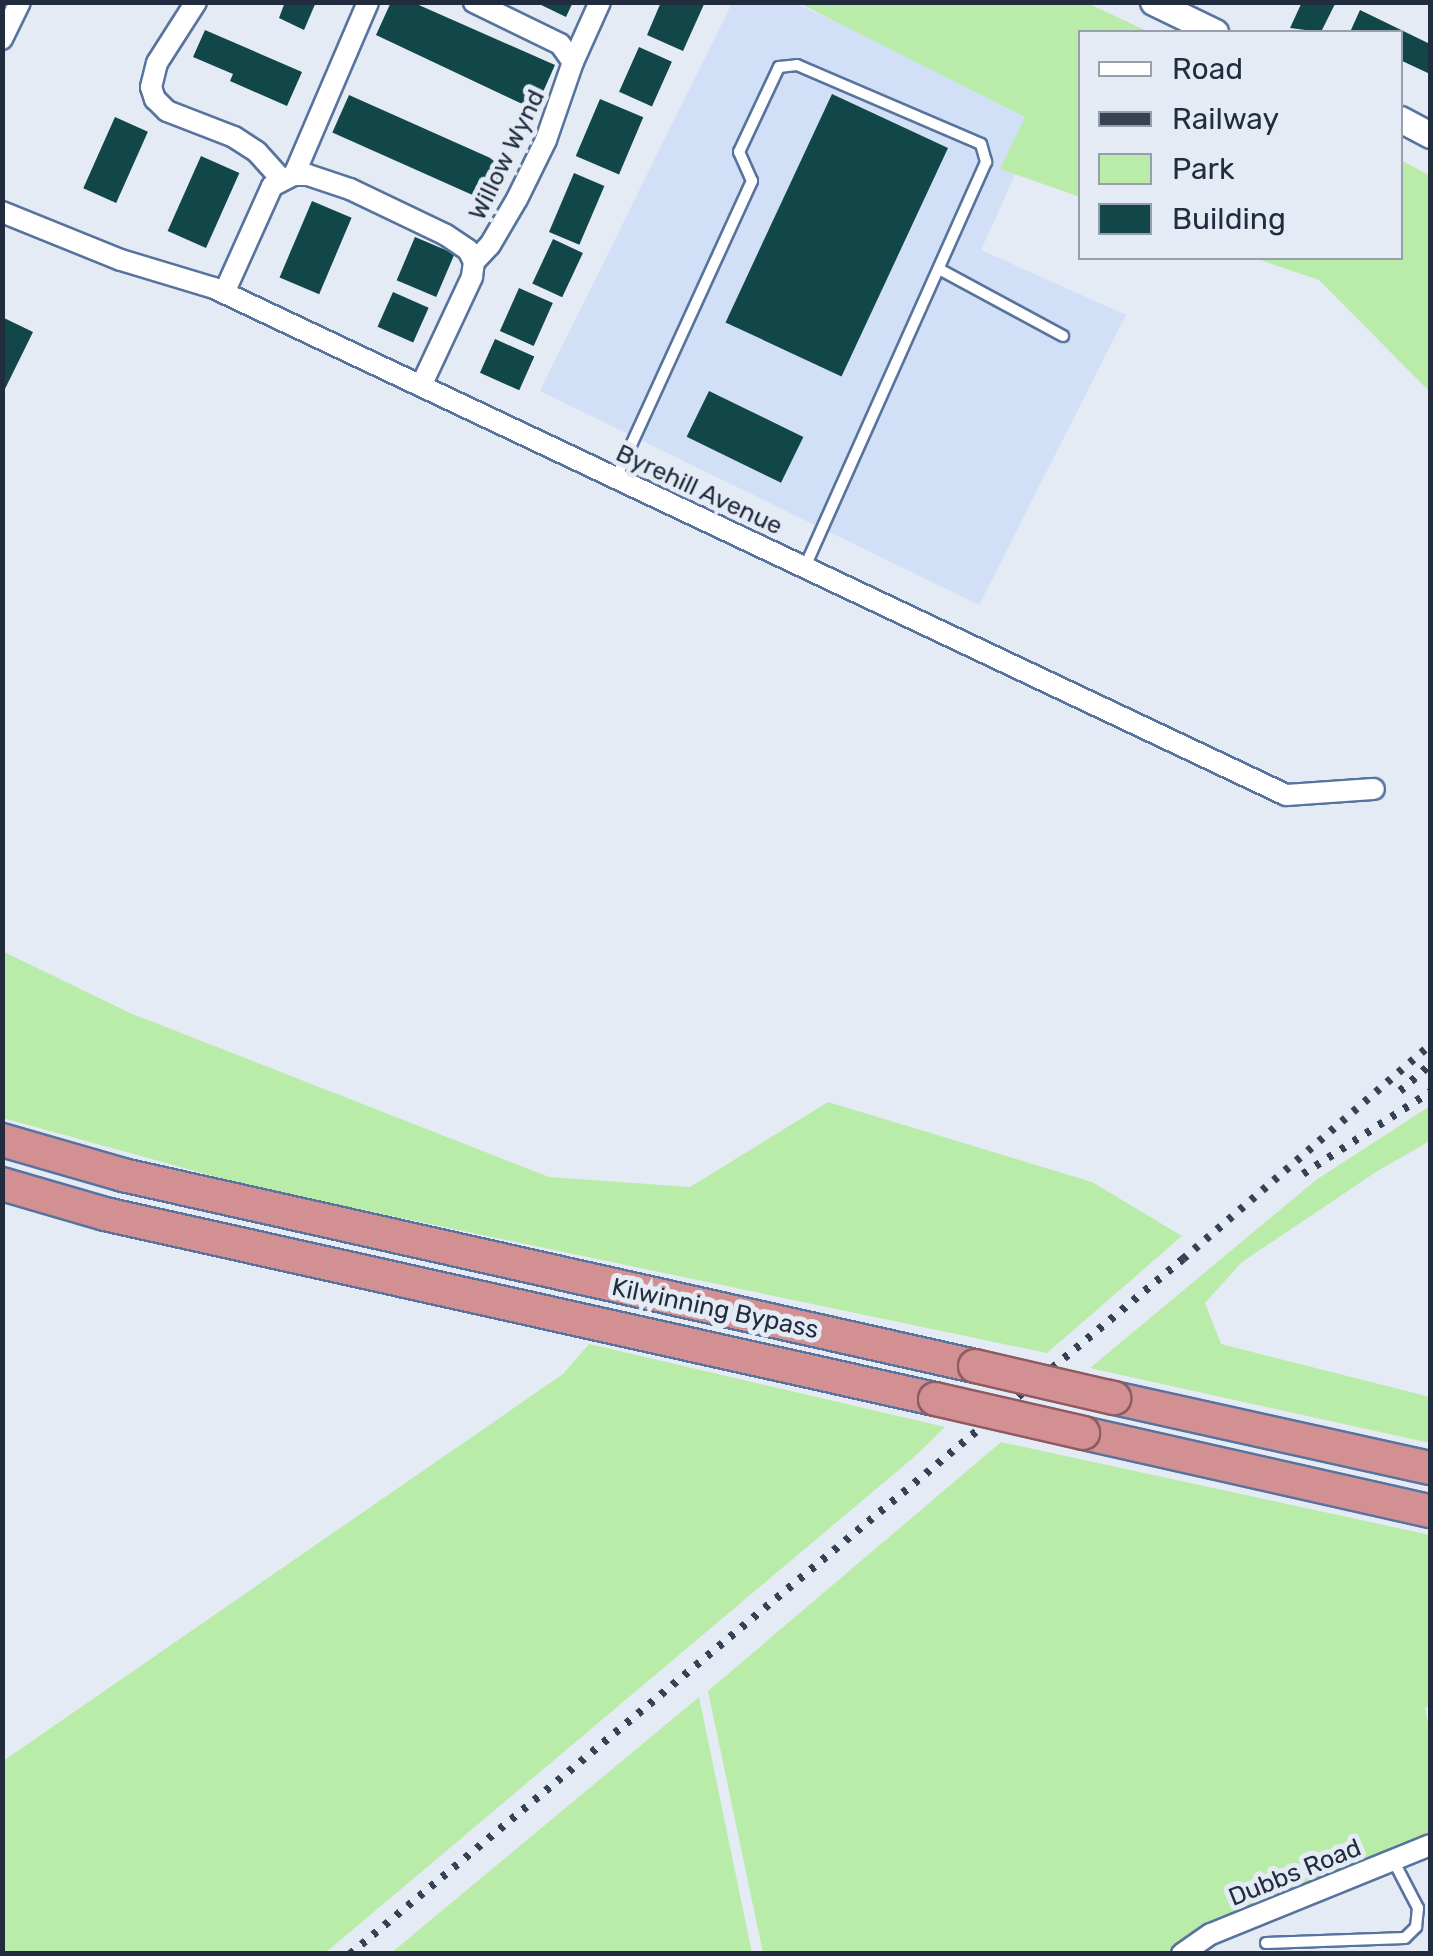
<!DOCTYPE html>
<style>
body{margin:0}
#map{position:relative;width:1433px;height:1956px;overflow:hidden;background:#e5ebf5;font-family:Rubik,sans-serif}
div>[style]{position:absolute}
[style*='--x']{left:calc(var(--x)*1px);top:calc(var(--y)*1px);width:calc(var(--w)*1px);rotate:calc(var(--a)*1deg)}
.built>*{inset:0;background:#d1e0f6}
.green>*{inset:0;background:#b9eba9}
.building>*{inset:0;background:#124749;transform-origin:0 0}
.roads{filter:drop-shadow(2px 0 #57739e) drop-shadow(-2px 0 #57739e) drop-shadow(0 2px #57739e) drop-shadow(0 -2px #57739e)}
.service>*{height:10px;margin:-5px;padding:0 5px;transform-origin:5px;border-radius:5px;background:#fff}
.minor>*{height:20px;margin:-10px;padding:0 10px;transform-origin:10px;border-radius:10px;background:#fff}
.tertiary>*{height:25px;margin:-12.5px;padding:0 12.5px;transform-origin:12.5px;border-radius:12.5px;background:#fff}
.trunk>*{height:32px;margin:-16px;padding:0 16px;transform-origin:16px;border-radius:16px;background:#d39092}
.rail>*{height:8px;margin-top:-4px;transform-origin:0;background:repeating-linear-gradient(90deg,#364253 0 5px,transparent 0 15px)}
.bridges{filter:drop-shadow(2px 0 #8e5b63) drop-shadow(-2px 0 #8e5b63) drop-shadow(0 2px #8e5b63) drop-shadow(0 -2px #8e5b63)}
.trunk-bridge>*{height:32px;margin:-16px;padding:0 16px;transform-origin:16px;border-radius:16px;background:#d39092}
span{translate:-50% -50%;white-space:nowrap;text-align:center;line-height:1.15;-webkit-text-stroke:10px #e5ebf5;paint-order:stroke}
.street-label{font-size:25px;color:#212d3f}
.frame{position:absolute;inset:0;border:5px solid #212d3f;pointer-events:none}
.legend{position:absolute;left:1078px;top:30px;width:325px;height:230px;box-sizing:border-box;background:#e5ebf5;border:2px solid #979fac;margin:0;padding:12px 18px;list-style:none;font-size:30px;color:#212d3f}
.legend li{display:flex;align-items:center;gap:20px;height:50px}
.legend b{width:50px;border:2px solid #979fac}
</style>
<div id="map">
<div class="built">
<div style="clip-path:polygon(732px 3px,794px 3px,1038px 111px,1015px 175px,981px 250px,1126px 315px,979px 605px,540px 391px)"></div>
</div>
<div class="green">
<div style="clip-path:polygon(799px 3px,1087px 3px,1149px 32px,1080px 32px,1080px 197px,1000px 169px,1025px 117px)"></div>
<div style="clip-path:polygon(1401px 160px,1430px 176px,1430px 392px,1319px 280px,1254px 258px,1400px 258px)"></div>
<div style="clip-path:polygon(2px 951px,130px 1013px,549px 1177px,690px 1187px,828px 1102px,1092px 1182px,1182px 1236px,1047px 1353px,253px 1187px,3px 1118px)"></div>
<div style="clip-path:polygon(1430px 1106px,1430px 1141px,1379px 1170px,1242px 1262px,1205px 1303px,1221px 1344px,1430px 1397px,1430px 1443px,1090px 1368px,1316px 1180px)"></div>
<div style="clip-path:polygon(589px 1344px,945px 1427px,914px 1457px,325px 1953px,3px 1953px,3px 1761px,563px 1374px)"></div>
<div style="clip-path:polygon(1001px 1442px,1430px 1535px,1430px 1706px,1425px 1708px,1430px 1733px,1430px 1833px,1203px 1926px,1166px 1953px,763px 1953px,708px 1691px)"></div>
<div style="clip-path:polygon(699px 1697px,752px 1953px,391px 1953px)"></div>
</div>
<div class="building">
<div style="clip-path:polygon(285px 2px,316px 2px,304px 30px,279px 18px)"></div>
<div style="clip-path:polygon(391px 2px,412px 2px,555px 65px,535px 110px,376px 35px)"></div>
<div style="clip-path:polygon(535px 2px,573px 2px,566px 17px)"></div>
<div style="clip-path:polygon(661px 2px,705px 2px,683px 51px,647px 35px)"></div>
<div style="clip-path:polygon(1302px 2px,1336px 2px,1321px 32px,1290px 28px)"></div>
<div style="clip-path:polygon(1360px 10px,1430px 44px,1430px 74px,1400px 60px,1400px 32px,1350px 32px)"></div>
<div style="clip-path:polygon(205px 30px,302px 72px,287px 106px,230px 81px,233px 74px,193px 57px)"></div>
<div style="left:639px;top:47px;width:36px;height:49px;rotate:24deg"></div>
<div style="left:832px;top:94px;width:128px;height:252px;rotate:25deg"></div>
<div style="left:349px;top:95px;width:175px;height:41px;rotate:24deg"></div>
<div style="left:600px;top:99px;width:47px;height:62px;rotate:23deg"></div>
<div style="left:115px;top:117px;width:36px;height:78px;rotate:24deg"></div>
<div style="left:201px;top:156px;width:42px;height:82px;rotate:24deg"></div>
<div style="left:574px;top:173px;width:33px;height:64px;rotate:23deg"></div>
<div style="left:312px;top:201px;width:43px;height:83px;rotate:23deg"></div>
<div style="left:415px;top:237px;width:43px;height:47px;rotate:23deg"></div>
<div style="left:553px;top:239px;width:33px;height:49px;rotate:25deg"></div>
<div style="left:519px;top:288px;width:37px;height:47px;rotate:24deg"></div>
<div style="left:393px;top:292px;width:39px;height:38px;rotate:24deg"></div>
<div style="clip-path:polygon(2px 317px,33px 332px,2px 395px)"></div>
<div style="left:495px;top:339px;width:43px;height:37px;rotate:24deg"></div>
<div style="left:709px;top:391px;width:105px;height:51px;rotate:26deg"></div>
</div>
<div class="roads">
<div class="service">
<div style="--x:939;--y:269;--w:141;--a:28.4"></div>
<div style="--x:616;--y:478;--w:327;--a:-65.4"></div>
<div style="--x:752;--y:181;--w:32;--a:-114"></div>
<div style="--x:739;--y:152;--w:94;--a:-64.8"></div>
<div style="--x:779;--y:67;--w:18;--a:-6"></div>
<div style="--x:797;--y:65;--w:200;--a:23.2"></div>
<div style="--x:981;--y:144;--w:19;--a:74"></div>
<div style="--x:986;--y:162;--w:444;--a:114.1"></div>
<div style="--x:1266;--y:1943;--w:139;--a:-2.1"></div>
<div style="--x:1405;--y:1938;--w:16;--a:-45"></div>
<div style="--x:1416;--y:1927;--w:19;--a:-84"></div>
<div style="--x:1418;--y:1908;--w:54;--a:-117.5"></div>
</div>
<div class="minor">
<div style="--x:196;--y:2;--w:72;--a:122.6"></div>
<div style="--x:157;--y:63;--w:25;--a:104"></div>
<div style="--x:151;--y:87;--w:13;--a:72"></div>
<div style="--x:155;--y:99;--w:17;--a:45"></div>
<div style="--x:167;--y:111;--w:72;--a:21.2"></div>
<div style="--x:234;--y:137;--w:27;--a:33"></div>
<div style="--x:257;--y:152;--w:36;--a:48"></div>
<div style="--x:2;--y:39;--w:41;--a:-64.1"></div>
<div style="--x:573;--y:62;--w:66;--a:-65.8"></div>
<div style="--x:294;--y:175;--w:188;--a:-66.8"></div>
<div style="--x:2;--y:212;--w:128;--a:22"></div>
<div style="--x:121;--y:260;--w:97;--a:16.8"></div>
<div style="--x:214;--y:288;--w:1186;--a:25.31"></div>
<div style="--x:1286;--y:795;--w:88;--a:-3.9"></div>
<div style="--x:474;--y:262;--w:23;--a:-47"></div>
<div style="--x:490;--y:245;--w:53;--a:-59.6"></div>
<div style="--x:517;--y:199;--w:66;--a:-63.8"></div>
<div style="--x:546;--y:140;--w:83;--a:-70.9"></div>
<div style="--x:573;--y:62;--w:22;--a:-126"></div>
<div style="--x:560;--y:44;--w:96;--a:-154"></div>
<div style="--x:224;--y:293;--w:117;--a:-65.8"></div>
<div style="--x:272;--y:186;--w:25;--a:-27"></div>
<div style="--x:294;--y:175;--w:14;--a:0"></div>
<div style="--x:308;--y:175;--w:44;--a:18.4"></div>
<div style="--x:350;--y:189;--w:106;--a:25.6"></div>
<div style="--x:446;--y:235;--w:27;--a:34"></div>
<div style="--x:468;--y:250;--w:13;--a:63"></div>
<div style="--x:474;--y:262;--w:15;--a:98"></div>
<div style="--x:472;--y:277;--w:120;--a:115.1"></div>
<div style="--x:1182;--y:1954;--w:35;--a:-35"></div>
<div style="--x:1211;--y:1934;--w:236;--a:-22.1"></div>
</div>
<div class="tertiary">
<div style="--x:1153;--y:2;--w:69;--a:25.8"></div>
<div style="--x:1400;--y:119;--w:34;--a:28"></div>
</div>
<div class="trunk">
<div style="--x:2;--y:1140;--w:126;--a:16.1"></div>
<div style="--x:123;--y:1175;--w:873;--a:12.64"></div>
<div style="--x:2;--y:1184;--w:107;--a:16.2"></div>
<div style="--x:105;--y:1214;--w:850;--a:12.57"></div>
<div style="--x:1114;--y:1398;--w:324;--a:12.5"></div>
<div style="--x:1083;--y:1433;--w:356;--a:12.7"></div>
</div>
</div>
<div class="rail">
<div style="--x:1400;--y:1091;--w:40;--a:-41"></div>
<div style="--x:1303;--y:1174;--w:151;--a:-32.8"></div>
<div style="--x:350;--y:1954;--w:1085;--a:-39.84"></div>
<div style="--x:1183;--y:1259;--w:327;--a:-40.9"></div>
</div>
<div class="bridges">
<div class="trunk-bridge">
<div style="--x:975;--y:1366;--w:143;--a:13"></div>
<div style="--x:935;--y:1399;--w:152;--a:12.9"></div>
</div>
</div>
<div class="street-label">
<span style="left:507px;top:155px;rotate:-64deg">Willow Wynd</span>
<span style="left:699px;top:490px;rotate:25deg">Byrehill Avenue</span>
<span style="left:715px;top:1309px;rotate:12deg">Kilwinning Bypass</span>
<span style="left:1295px;top:1873px;rotate:-22deg">Dubbs Road</span>
</div>
<div class="frame"></div>
<ul class="legend">
<li><b style="height:12px;background:#fff"></b>Road</li>
<li><b style="height:12px;background:#364253"></b>Railway</li>
<li><b style="height:28px;background:#b9eba9"></b>Park</li>
<li><b style="height:28px;background:#124749"></b>Building</li>
</ul>
</div>
